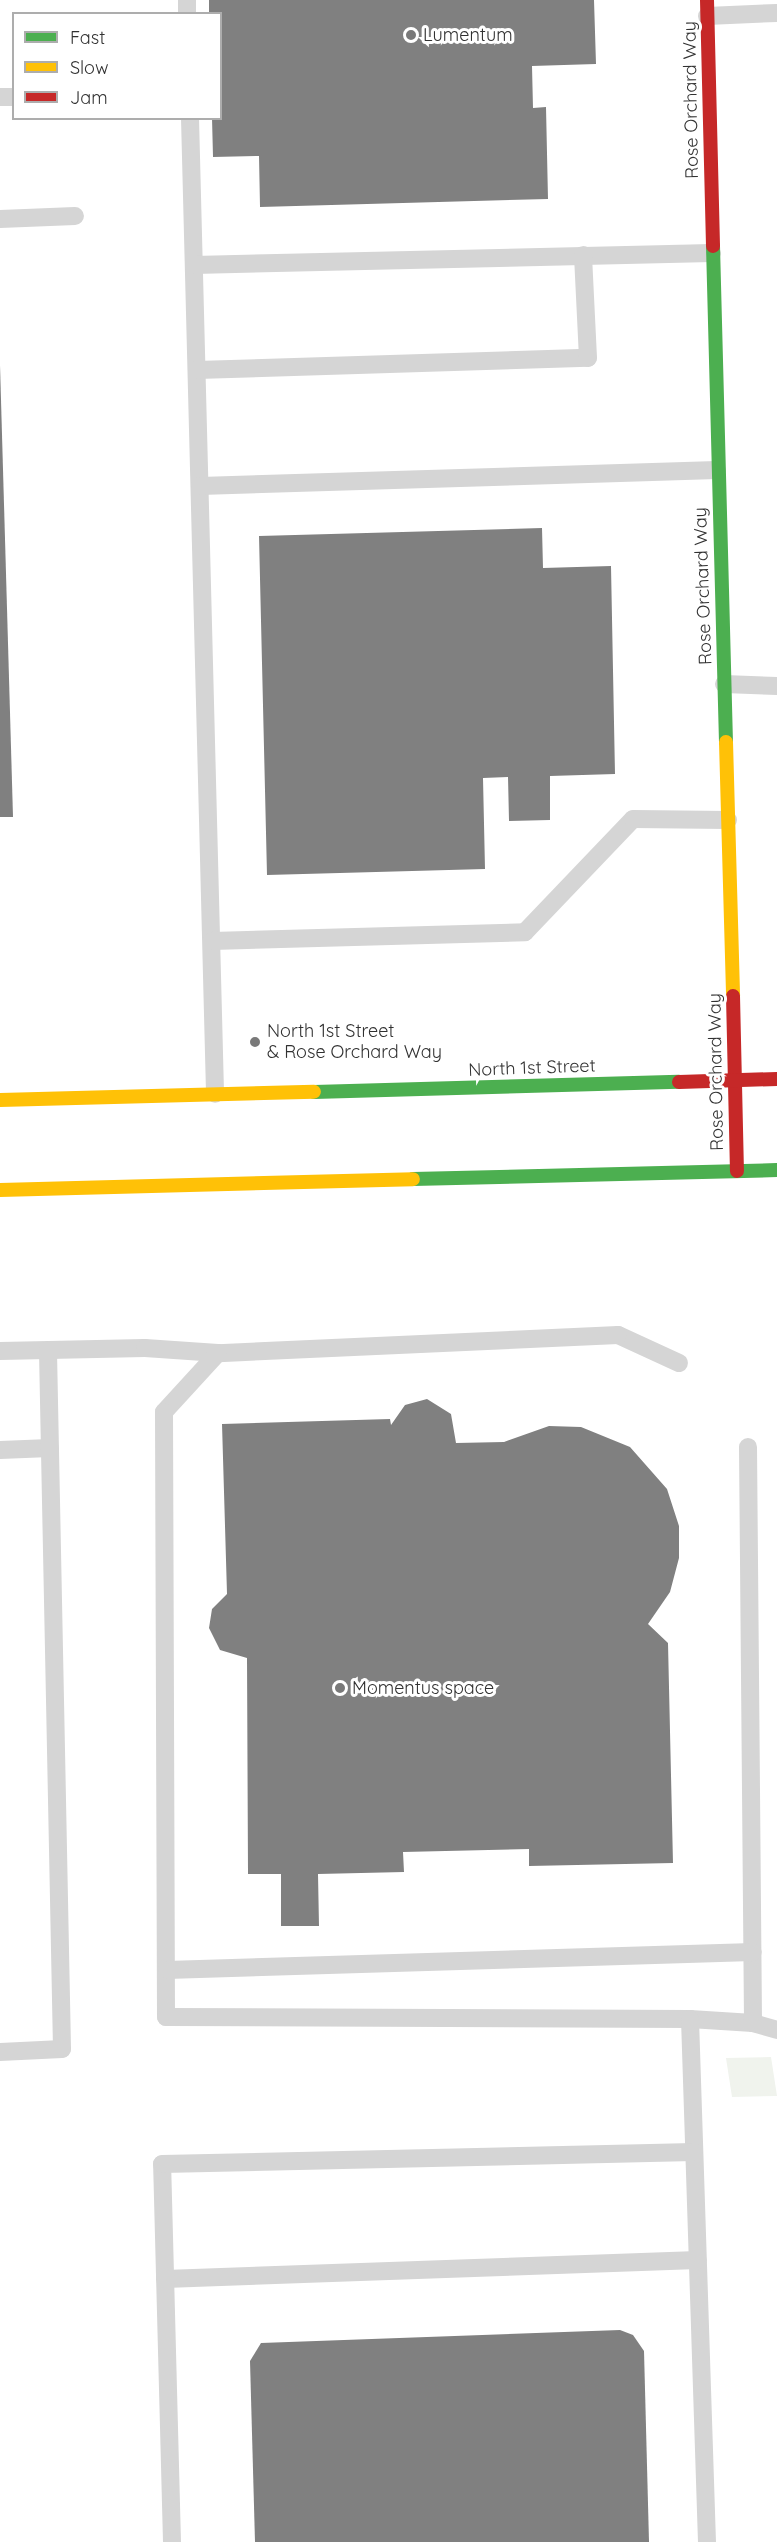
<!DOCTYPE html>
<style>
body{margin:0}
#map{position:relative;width:777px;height:2542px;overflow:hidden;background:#fff;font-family:Quicksand,sans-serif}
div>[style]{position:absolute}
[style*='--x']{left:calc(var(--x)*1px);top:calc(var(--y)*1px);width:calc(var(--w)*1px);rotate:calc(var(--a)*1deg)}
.green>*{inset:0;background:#f0f3ed}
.building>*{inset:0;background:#808080}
.lane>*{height:18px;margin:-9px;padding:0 9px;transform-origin:9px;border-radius:9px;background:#d5d5d5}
.fast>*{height:14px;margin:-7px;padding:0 7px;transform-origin:7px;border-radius:7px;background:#4caf50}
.slow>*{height:14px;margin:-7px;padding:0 7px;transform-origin:7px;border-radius:7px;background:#ffc107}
.jam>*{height:14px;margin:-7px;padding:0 7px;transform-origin:7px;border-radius:7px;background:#c62828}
.dots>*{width:16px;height:16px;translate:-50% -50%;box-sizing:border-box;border:3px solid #fff;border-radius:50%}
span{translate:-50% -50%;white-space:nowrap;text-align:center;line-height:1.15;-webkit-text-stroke:6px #fff;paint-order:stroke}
.poi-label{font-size:18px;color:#313131}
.left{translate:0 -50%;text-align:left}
.street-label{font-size:18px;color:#313131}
.legend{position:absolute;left:12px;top:12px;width:210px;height:108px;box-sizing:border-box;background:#fff;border:2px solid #adadad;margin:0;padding:8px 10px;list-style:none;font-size:18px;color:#313131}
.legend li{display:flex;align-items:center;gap:12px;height:30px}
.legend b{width:30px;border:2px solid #adadad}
</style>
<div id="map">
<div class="green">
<div style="clip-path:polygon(771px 2057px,777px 2096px,732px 2097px,726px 2058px)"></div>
</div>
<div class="building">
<div style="clip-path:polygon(209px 0,594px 0,596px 64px,532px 66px,533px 108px,546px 107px,548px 199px,260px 207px,259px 156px,213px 157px,212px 118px,220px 118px,220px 14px,209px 14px)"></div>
<div style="clip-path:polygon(0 365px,13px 817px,0 817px)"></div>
<div style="clip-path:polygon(542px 528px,543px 568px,611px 566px,615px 774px,550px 776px,550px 820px,509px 821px,508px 777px,483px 778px,485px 869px,267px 875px,259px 536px)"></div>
<div style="clip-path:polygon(427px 1399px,451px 1414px,456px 1443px,504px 1442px,549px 1426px,581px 1427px,630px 1447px,667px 1489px,679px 1526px,679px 1558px,670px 1592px,648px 1624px,668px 1643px,673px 1863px,529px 1866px,529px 1849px,403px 1852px,404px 1872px,318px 1874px,319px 1926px,281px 1926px,281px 1874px,248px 1874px,247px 1658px,220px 1650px,209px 1628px,212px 1609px,227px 1594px,222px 1424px,390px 1419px,391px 1425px,405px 1405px)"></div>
<div style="clip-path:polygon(620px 2330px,633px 2335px,644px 2351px,649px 2542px,255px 2542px,250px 2361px,261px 2343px)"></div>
</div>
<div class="lane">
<div style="--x:187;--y:0;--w:14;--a:90"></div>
<div style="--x:707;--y:16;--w:70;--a:-2.5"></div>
<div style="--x:0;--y:97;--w:14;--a:0"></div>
<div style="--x:190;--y:118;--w:976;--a:88.53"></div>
<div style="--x:0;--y:219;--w:75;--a:-2.3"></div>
<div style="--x:194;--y:265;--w:518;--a:-1.33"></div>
<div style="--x:197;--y:370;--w:391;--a:-1.8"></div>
<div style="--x:588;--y:358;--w:103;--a:-92.8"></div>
<div style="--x:200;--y:486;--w:517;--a:-1.77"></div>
<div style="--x:724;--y:684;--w:53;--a:2.2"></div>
<div style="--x:212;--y:941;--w:313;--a:-1.6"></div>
<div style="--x:525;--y:932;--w:156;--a:-46.3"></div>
<div style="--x:633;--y:819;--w:95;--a:0.6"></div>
<div style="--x:0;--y:1351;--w:145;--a:-1.2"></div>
<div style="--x:145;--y:1348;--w:73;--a:3.9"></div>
<div style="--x:679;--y:1363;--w:67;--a:-155.3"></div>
<div style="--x:618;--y:1335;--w:400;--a:177.4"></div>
<div style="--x:218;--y:1353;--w:80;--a:132.5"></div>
<div style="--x:164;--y:1412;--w:605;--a:89.81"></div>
<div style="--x:166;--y:2017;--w:524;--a:0.22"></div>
<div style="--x:690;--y:2019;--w:63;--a:3.6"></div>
<div style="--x:753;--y:2023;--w:25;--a:16"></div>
<div style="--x:748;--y:1447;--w:576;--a:89.5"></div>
<div style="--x:0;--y:1450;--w:50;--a:-2.3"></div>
<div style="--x:167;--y:1970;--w:586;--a:-1.76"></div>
<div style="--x:690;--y:2019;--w:523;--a:88.14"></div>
<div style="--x:0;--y:2052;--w:62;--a:-2.8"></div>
<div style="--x:62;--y:2049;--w:699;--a:-91.15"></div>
<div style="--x:165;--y:2279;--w:533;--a:-2.04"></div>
<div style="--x:172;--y:2542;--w:378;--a:-91.5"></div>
<div style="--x:162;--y:2164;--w:532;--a:-1.29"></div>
</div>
<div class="fast">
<div style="--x:713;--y:246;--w:496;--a:88.5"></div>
<div style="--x:314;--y:1092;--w:365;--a:-1.6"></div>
<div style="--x:413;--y:1179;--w:364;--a:-1.4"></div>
</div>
<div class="slow">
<div style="--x:726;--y:742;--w:254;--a:88.4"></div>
<div style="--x:0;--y:1100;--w:314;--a:-1.5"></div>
<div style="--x:0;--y:1190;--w:413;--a:-1.5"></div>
</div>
<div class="jam">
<div style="--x:707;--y:0;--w:246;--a:88.6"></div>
<div style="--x:733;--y:996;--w:175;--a:88.7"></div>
<div style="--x:679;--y:1082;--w:98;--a:-1.8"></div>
</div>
<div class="dots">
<div style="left:411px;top:35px;background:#797979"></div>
<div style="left:255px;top:1042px;background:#797979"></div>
<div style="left:340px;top:1688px;background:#797979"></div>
</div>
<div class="poi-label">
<span class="left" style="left:423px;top:35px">Lumentum</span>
<span class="left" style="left:267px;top:1042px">North 1st Street<br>&amp; Rose Orchard Way</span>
<span class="left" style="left:352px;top:1688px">Momentus space</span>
</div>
<div class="street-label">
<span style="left:691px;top:100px;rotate:-91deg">Rose Orchard Way</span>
<span style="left:703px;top:586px;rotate:-92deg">Rose Orchard Way</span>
<span style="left:532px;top:1068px;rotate:-2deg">North 1st Street</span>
<span style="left:716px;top:1072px;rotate:-91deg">Rose Orchard Way</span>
</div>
<ul class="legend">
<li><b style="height:8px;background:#4caf50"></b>Fast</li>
<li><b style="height:8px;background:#ffc107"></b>Slow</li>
<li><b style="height:8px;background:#c62828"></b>Jam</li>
</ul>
</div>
